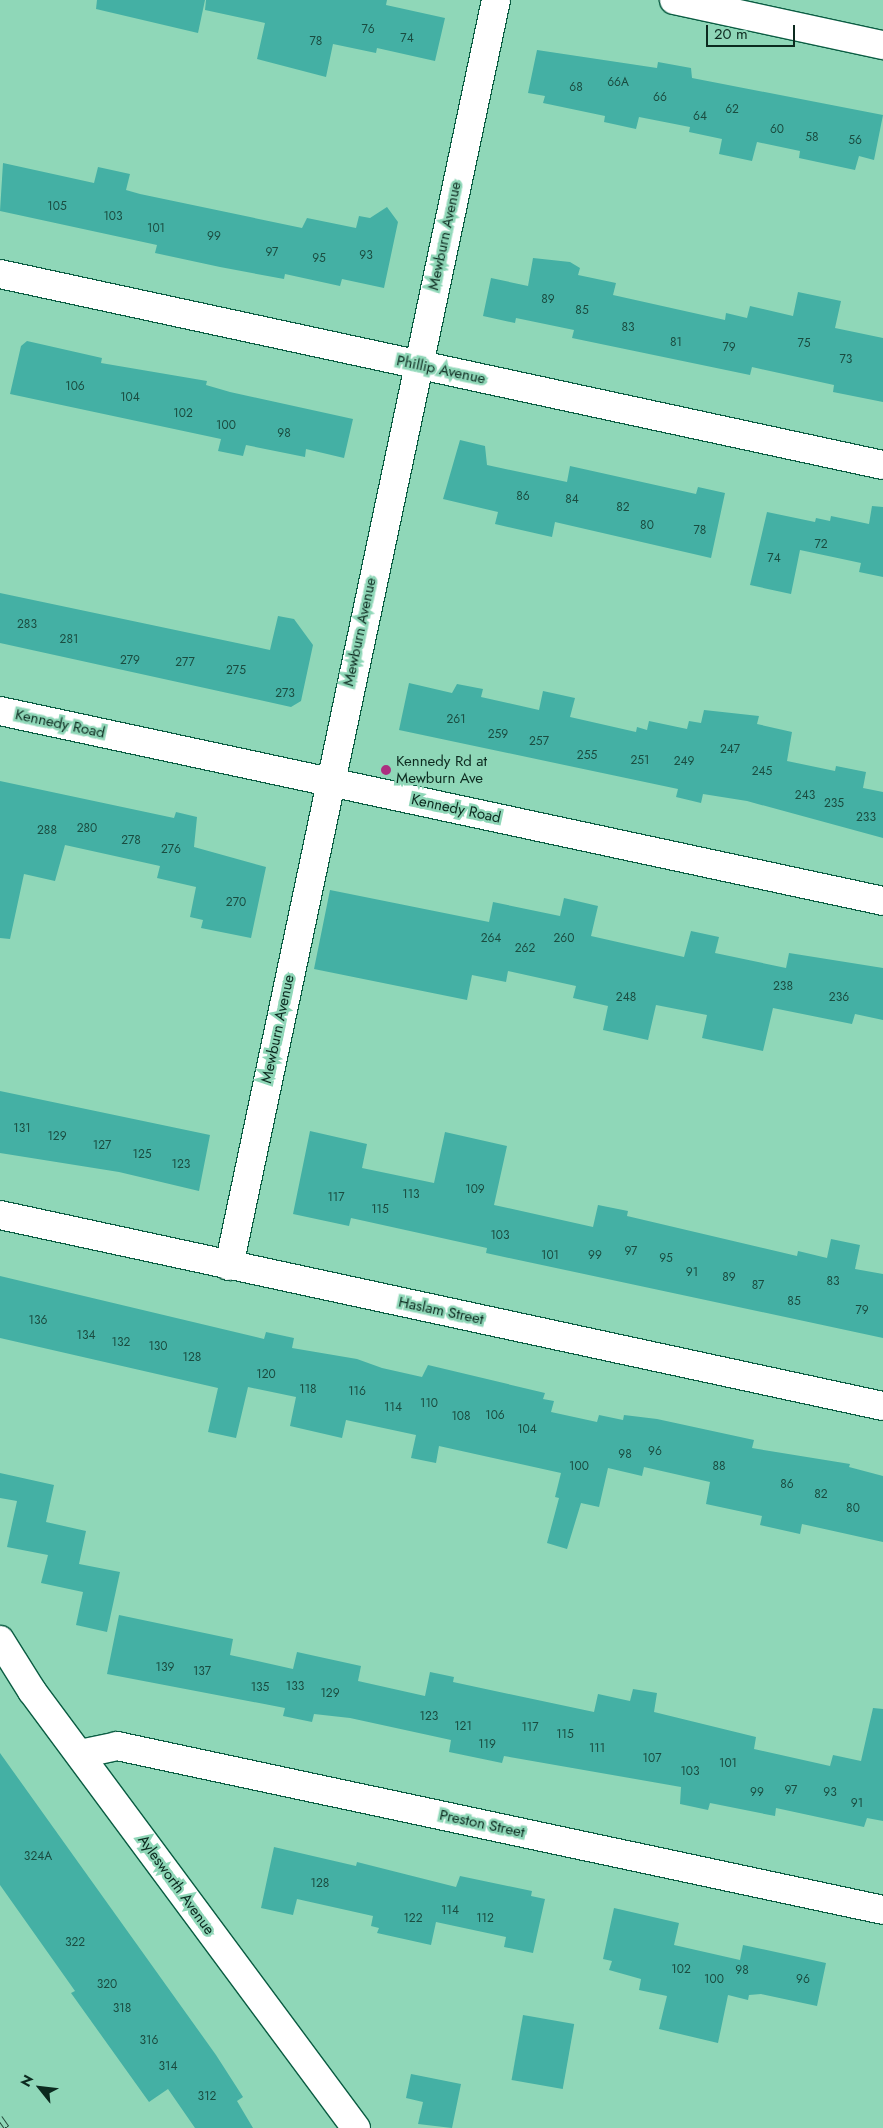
<!DOCTYPE html>
<style>
body{margin:0}
#map{position:relative;width:883px;height:2128px;overflow:hidden;background:#8fd7b8;font-family:Jost,sans-serif}
div>[style]{position:absolute}
[style*='--x']{left:calc(var(--x)*1px);top:calc(var(--y)*1px);width:calc(var(--w)*1px);rotate:calc(var(--a)*1deg)}
.building>*{inset:0;background:#44b0a4;transform-origin:0 0}
.roads{filter:drop-shadow(1px 0 #0b5d43) drop-shadow(-1px 0 #0b5d43) drop-shadow(0 1px #0b5d43) drop-shadow(0 -1px #0b5d43)}
.minor>*{height:28px;margin:-14px;padding:0 14px;transform-origin:14px;border-radius:14px;background:#fff}
.rail>*{height:5.5px;margin-top:-2.75px;transform-origin:0;background:repeating-linear-gradient(90deg,#8fd7b8 0 11px,#244a3b 0 22px);box-sizing:border-box;border-block:1px solid #244a3b}
.dots>*{width:14px;height:14px;translate:-50% -50%;box-sizing:border-box;border:2px solid #8fd7b8;border-radius:50%}
span{translate:-50% -50%;white-space:nowrap;text-align:center;line-height:1.15;-webkit-text-stroke:5px #8fd7b8;paint-order:stroke}
.number-label{font-size:12px;color:#1a4c40}
.number-label span{-webkit-text-stroke-width:0}
.street-label{font-size:15px;color:#0c2a1f}
.poi-label{font-size:15px;color:#0c2a1f}
.left{translate:0 -50%;text-align:left}
.north{position:absolute;left:15px;top:2063px;width:50px;height:50px;-webkit-text-stroke:4px #8fd7b8;paint-order:stroke;rotate:299deg;font-size:14px;font-weight:700;line-height:20px;text-align:center;color:#0c2a1f}
.north::after{content:'';display:block;margin:auto;width:18px;height:22px;background:#0c2a1f;clip-path:polygon(50% 0,100% 100%,50% 72%,0 100%)}
.scale{position:absolute;left:706px;top:25px;width:89px;height:22px;box-sizing:border-box;border:2px solid #0c2a1f;border-top:0;padding-left:6px;font-size:15px;line-height:18px;white-space:nowrap;color:#0c2a1f;-webkit-text-stroke:4px #8fd7b8;paint-order:stroke}
</style>
<div id="map">
<div class="building">
<div style="clip-path:polygon(97px 0,205px 0,198px 33px,96px 9px)"></div>
<div style="clip-path:polygon(206px 0,387px 0,386px 5px,445px 18px,435px 61px,377px 48px,376px 53px,333px 44px,326px 77px,257px 59px,265px 23px,205px 10px)"></div>
<div style="clip-path:polygon(537px 50px,657px 68px,658px 62px,691px 68px,692px 78px,883px 115px,874px 160px,859px 156px,855px 170px,799px 158px,800px 151px,757px 142px,752px 161px,719px 154px,722px 139px,689px 132px,690px 127px,639px 117px,636px 129px,604px 122px,605px 116px,543px 103px,545px 96px,528px 93px)"></div>
<div style="clip-path:polygon(3px 163px,94px 183px,98px 167px,130px 174px,126px 190px,140px 194px,302px 228px,307px 218px,356px 228px,359px 216px,370px 218px,387px 207px,398px 222px,384px 288px,342px 279px,340px 286px,285px 274px,284px 279px,220px 267px,155px 253px,157px 245px,0 211px)"></div>
<div style="clip-path:polygon(533px 258px,570px 262px,580px 268px,578px 275px,616px 283px,613px 295px,725px 320px,726px 313px,747px 318px,750px 306px,793px 316px,798px 292px,841px 301px,835px 328px,883px 338px,883px 402px,833px 392px,834px 385px,752px 367px,750px 375px,572px 338px,574px 330px,516px 318px,515px 323px,483px 316px,491px 278px,528px 286px)"></div>
<div style="clip-path:polygon(27px 341px,102px 358px,101px 363px,207px 381px,206px 385px,230px 392px,353px 419px,344px 458px,306px 449px,305px 457px,246px 445px,243px 456px,218px 451px,221px 439px,10px 394px,21px 346px)"></div>
<div style="clip-path:polygon(460px 440px,485px 446px,487px 465px,567px 482px,570px 466px,696px 494px,698px 487px,725px 493px,711px 558px,555px 522px,552px 537px,495px 524px,498px 512px,443px 499px)"></div>
<div style="clip-path:polygon(872px 506px,883px 507px,883px 577px,859px 572px,861px 563px,800px 550px,791px 594px,750px 585px,767px 512px,815px 522px,816px 518px,830px 521px,831px 516px,869px 524px)"></div>
<div style="clip-path:polygon(0 593px,270px 650px,278px 616px,294px 619px,313px 645px,301px 701px,291px 707px,0 643px)"></div>
<div style="clip-path:polygon(409px 683px,452px 693px,457px 684px,483px 689px,481px 697px,539px 710px,543px 691px,575px 698px,570px 717px,636px 732px,637px 727px,647px 730px,649px 721px,687px 729px,689px 721px,701px 723px,704px 710px,759px 716px,757px 724px,792px 732px,787px 761px,835px 771px,836px 766px,866px 772px,863px 788px,883px 792px,883px 838px,747px 801px,703px 794px,701px 803px,676px 797px,678px 789px,399px 730px)"></div>
<div style="clip-path:polygon(0 781px,174px 818px,176px 812px,197px 817px,194px 847px,266px 867px,251px 938px,201px 928px,203px 920px,190px 917px,196px 887px,157px 878px,160px 866px,65px 845px,55px 881px,24px 874px,10px 939px,0 938px)"></div>
<div style="clip-path:polygon(330px 890px,489px 922px,493px 902px,560px 916px,564px 898px,598px 906px,591px 936px,684px 957px,691px 931px,719px 937px,715px 953px,786px 968px,789px 953px,883px 968px,883px 1020px,855px 1014px,852px 1024px,773px 1008px,763px 1051px,702px 1038px,707px 1015px,656px 1005px,648px 1040px,603px 1030px,608px 1006px,573px 998px,576px 986px,508px 971px,506px 982px,472px 975px,467px 1000px,314px 969px)"></div>
<div style="clip-path:polygon(0 1091px,210px 1135px,199px 1191px,119px 1172px,0 1153px)"></div>
<div style="clip-path:polygon(310px 1131px,367px 1144px,362px 1168px,434px 1183px,445px 1132px,507px 1146px,494px 1205px,593px 1227px,598px 1205px,628px 1211px,627px 1216px,797px 1256px,798px 1251px,827px 1258px,831px 1239px,860px 1245px,855px 1269px,883px 1274px,883px 1338px,486px 1253px,487px 1248px,351px 1218px,349px 1226px,293px 1214px)"></div>
<div style="clip-path:polygon(0 1276px,264px 1339px,266px 1332px,294px 1338px,292px 1348px,357px 1359px,382px 1368px,422px 1377px,428px 1365px,545px 1393px,543px 1399px,554px 1401px,551px 1412px,597px 1422px,599px 1415px,623px 1420px,624px 1415px,657px 1419px,754px 1440px,752px 1448px,850px 1464px,849px 1467px,883px 1476px,883px 1542px,802px 1524px,800px 1534px,760px 1525px,762px 1516px,706px 1504px,710px 1482px,644px 1467px,642px 1476px,608px 1468px,599px 1507px,581px 1503px,567px 1549px,547px 1543px,559px 1498px,555px 1497px,561px 1473px,439px 1446px,436px 1463px,411px 1458px,416px 1435px,346px 1420px,342px 1438px,290px 1426px,296px 1397px,248px 1387px,236px 1438px,208px 1432px,218px 1388px,0 1338px)"></div>
<div style="clip-path:polygon(0 1473px,54px 1485px,46px 1522px,86px 1531px,79px 1564px,120px 1572px,107px 1632px,76px 1625px,83px 1592px,41px 1583px,48px 1555px,7px 1547px,17px 1501px,0 1498px)"></div>
<div style="clip-path:polygon(119px 1615px,233px 1639px,230px 1655px,293px 1669px,297px 1652px,361px 1666px,358px 1681px,425px 1696px,430px 1672px,454px 1677px,453px 1682px,594px 1712px,598px 1694px,630px 1701px,633px 1689px,657px 1693px,654px 1712px,756px 1737px,754px 1749px,830px 1766px,833px 1755px,861px 1761px,873px 1708px,883px 1709px,883px 1821px,867px 1818px,864px 1827px,776px 1808px,775px 1816px,710px 1803px,708px 1810px,680px 1804px,681px 1787px,504px 1756px,502px 1763px,449px 1752px,451px 1740px,350px 1718px,314px 1714px,312px 1722px,283px 1716px,285px 1708px,107px 1674px)"></div>
<div style="clip-path:polygon(0 1753px,216px 2055px,243px 2097px,237px 2101px,253px 2128px,195px 2128px,168px 2089px,149px 2102px,71px 1993px,75px 1991px,0 1885px)"></div>
<div style="clip-path:polygon(274px 1847px,356px 1866px,357px 1862px,456px 1887px,460px 1876px,532px 1891px,531px 1896px,545px 1899px,533px 1953px,504px 1947px,506px 1937px,436px 1922px,431px 1945px,377px 1933px,379px 1928px,371px 1926px,373px 1916px,297px 1899px,293px 1915px,261px 1908px)"></div>
<div style="clip-path:polygon(614px 1908px,679px 1923px,674px 1945px,740px 1960px,743px 1945px,826px 1963px,817px 2006px,761px 1994px,749px 1995px,748px 2000px,728px 1995px,718px 2043px,659px 2029px,667px 1996px,639px 1990px,641px 1979px,609px 1970px,612px 1961px,603px 1959px)"></div>
<div style="left:523px;top:2015px;width:52px;height:66px;rotate:10deg"></div>
<div style="clip-path:polygon(411px 2074px,461px 2084px,452px 2128px,418px 2124px,423px 2102px,406px 2098px)"></div>
</div>
<div class="roads">
<div class="minor">
<div style="--x:674;--y:0;--w:214;--a:12.2"></div>
<div style="--x:0;--y:274;--w:903;--a:12.21"></div>
<div style="--x:0;--y:711;--w:903;--a:12.14"></div>
<div style="--x:0;--y:1215;--w:903;--a:12.21"></div>
<div style="--x:229;--y:1266;--w:1294;--a:-78.09"></div>
<div style="--x:0;--y:1640;--w:60;--a:57.9"></div>
<div style="--x:32;--y:1691;--w:544;--a:53.45"></div>
<div style="--x:80;--y:1754;--w:38;--a:-12"></div>
<div style="--x:117;--y:1746;--w:783;--a:12.08"></div>
</div>
</div>
<div class="rail">
<div style="--x:0;--y:2118;--w:12;--a:55"></div>
</div>
<div class="dots">
<div style="left:386px;top:770px;background:#ac2f80"></div>
</div>
<div class="number-label">
<span style="left:368px;top:30px">76</span>
<span style="left:407px;top:39px">74</span>
<span style="left:316px;top:42px">78</span>
<span style="left:618px;top:83px">66A</span>
<span style="left:576px;top:88px">68</span>
<span style="left:660px;top:98px">66</span>
<span style="left:732px;top:110px">62</span>
<span style="left:700px;top:117px">64</span>
<span style="left:777px;top:130px">60</span>
<span style="left:812px;top:138px">58</span>
<span style="left:855px;top:141px">56</span>
<span style="left:57px;top:207px">105</span>
<span style="left:113px;top:217px">103</span>
<span style="left:156px;top:229px">101</span>
<span style="left:214px;top:237px">99</span>
<span style="left:272px;top:253px">97</span>
<span style="left:366px;top:256px">93</span>
<span style="left:319px;top:259px">95</span>
<span style="left:548px;top:300px">89</span>
<span style="left:582px;top:311px">85</span>
<span style="left:628px;top:328px">83</span>
<span style="left:676px;top:343px">81</span>
<span style="left:804px;top:344px">75</span>
<span style="left:729px;top:348px">79</span>
<span style="left:846px;top:360px">73</span>
<span style="left:75px;top:387px">106</span>
<span style="left:130px;top:398px">104</span>
<span style="left:183px;top:414px">102</span>
<span style="left:226px;top:426px">100</span>
<span style="left:284px;top:434px">98</span>
<span style="left:523px;top:497px">86</span>
<span style="left:572px;top:500px">84</span>
<span style="left:623px;top:508px">82</span>
<span style="left:647px;top:526px">80</span>
<span style="left:700px;top:531px">78</span>
<span style="left:821px;top:545px">72</span>
<span style="left:774px;top:559px">74</span>
<span style="left:27px;top:625px">283</span>
<span style="left:69px;top:640px">281</span>
<span style="left:130px;top:661px">279</span>
<span style="left:185px;top:663px">277</span>
<span style="left:236px;top:671px">275</span>
<span style="left:285px;top:694px">273</span>
<span style="left:456px;top:720px">261</span>
<span style="left:498px;top:735px">259</span>
<span style="left:539px;top:742px">257</span>
<span style="left:730px;top:750px">247</span>
<span style="left:587px;top:756px">255</span>
<span style="left:640px;top:761px">251</span>
<span style="left:684px;top:762px">249</span>
<span style="left:762px;top:772px">245</span>
<span style="left:805px;top:796px">243</span>
<span style="left:834px;top:804px">235</span>
<span style="left:866px;top:818px">233</span>
<span style="left:87px;top:829px">280</span>
<span style="left:47px;top:831px">288</span>
<span style="left:131px;top:841px">278</span>
<span style="left:171px;top:850px">276</span>
<span style="left:236px;top:903px">270</span>
<span style="left:491px;top:939px">264</span>
<span style="left:564px;top:939px">260</span>
<span style="left:525px;top:949px">262</span>
<span style="left:783px;top:987px">238</span>
<span style="left:626px;top:998px">248</span>
<span style="left:839px;top:998px">236</span>
<span style="left:22px;top:1129px">131</span>
<span style="left:57px;top:1137px">129</span>
<span style="left:102px;top:1146px">127</span>
<span style="left:142px;top:1155px">125</span>
<span style="left:181px;top:1165px">123</span>
<span style="left:475px;top:1190px">109</span>
<span style="left:411px;top:1195px">113</span>
<span style="left:336px;top:1198px">117</span>
<span style="left:380px;top:1210px">115</span>
<span style="left:500px;top:1236px">103</span>
<span style="left:631px;top:1252px">97</span>
<span style="left:550px;top:1256px">101</span>
<span style="left:595px;top:1256px">99</span>
<span style="left:666px;top:1259px">95</span>
<span style="left:692px;top:1273px">91</span>
<span style="left:729px;top:1278px">89</span>
<span style="left:833px;top:1282px">83</span>
<span style="left:758px;top:1286px">87</span>
<span style="left:794px;top:1302px">85</span>
<span style="left:862px;top:1311px">79</span>
<span style="left:38px;top:1321px">136</span>
<span style="left:86px;top:1336px">134</span>
<span style="left:121px;top:1343px">132</span>
<span style="left:158px;top:1347px">130</span>
<span style="left:192px;top:1358px">128</span>
<span style="left:266px;top:1375px">120</span>
<span style="left:308px;top:1390px">118</span>
<span style="left:357px;top:1392px">116</span>
<span style="left:429px;top:1404px">110</span>
<span style="left:393px;top:1408px">114</span>
<span style="left:495px;top:1416px">106</span>
<span style="left:461px;top:1417px">108</span>
<span style="left:527px;top:1430px">104</span>
<span style="left:655px;top:1452px">96</span>
<span style="left:625px;top:1455px">98</span>
<span style="left:579px;top:1467px">100</span>
<span style="left:719px;top:1467px">88</span>
<span style="left:787px;top:1485px">86</span>
<span style="left:821px;top:1495px">82</span>
<span style="left:853px;top:1509px">80</span>
<span style="left:165px;top:1668px">139</span>
<span style="left:202px;top:1672px">137</span>
<span style="left:295px;top:1687px">133</span>
<span style="left:260px;top:1688px">135</span>
<span style="left:330px;top:1694px">129</span>
<span style="left:429px;top:1717px">123</span>
<span style="left:463px;top:1727px">121</span>
<span style="left:530px;top:1728px">117</span>
<span style="left:565px;top:1735px">115</span>
<span style="left:487px;top:1745px">119</span>
<span style="left:597px;top:1749px">111</span>
<span style="left:652px;top:1759px">107</span>
<span style="left:728px;top:1764px">101</span>
<span style="left:690px;top:1772px">103</span>
<span style="left:791px;top:1791px">97</span>
<span style="left:757px;top:1793px">99</span>
<span style="left:830px;top:1793px">93</span>
<span style="left:857px;top:1804px">91</span>
<span style="left:38px;top:1857px">324A</span>
<span style="left:320px;top:1884px">128</span>
<span style="left:450px;top:1911px">114</span>
<span style="left:413px;top:1919px">122</span>
<span style="left:485px;top:1919px">112</span>
<span style="left:75px;top:1943px">322</span>
<span style="left:681px;top:1970px">102</span>
<span style="left:742px;top:1971px">98</span>
<span style="left:714px;top:1980px">100</span>
<span style="left:803px;top:1980px">96</span>
<span style="left:107px;top:1985px">320</span>
<span style="left:122px;top:2009px">318</span>
<span style="left:149px;top:2041px">316</span>
<span style="left:168px;top:2067px">314</span>
<span style="left:207px;top:2097px">312</span>
</div>
<div class="street-label">
<span style="left:445px;top:236px;rotate:-78deg">Mewburn Avenue</span>
<span style="left:441px;top:370px;rotate:12deg">Phillip Avenue</span>
<span style="left:360px;top:632px;rotate:-78deg">Mewburn Avenue</span>
<span style="left:60px;top:724px;rotate:12deg">Kennedy Road</span>
<span style="left:456px;top:809px;rotate:12deg">Kennedy Road</span>
<span style="left:278px;top:1029px;rotate:-78deg">Mewburn Avenue</span>
<span style="left:441px;top:1311px;rotate:12deg">Haslam Street</span>
<span style="left:482px;top:1824px;rotate:12deg">Preston Street</span>
<span style="left:176px;top:1885px;rotate:54deg">Aylesworth Avenue</span>
</div>
<div class="poi-label">
<span class="left" style="left:396px;top:770px">Kennedy Rd at<br>Mewburn Ave</span>
</div>
<div class="north">N</div>
<div class="scale">20 m</div>
</div>
